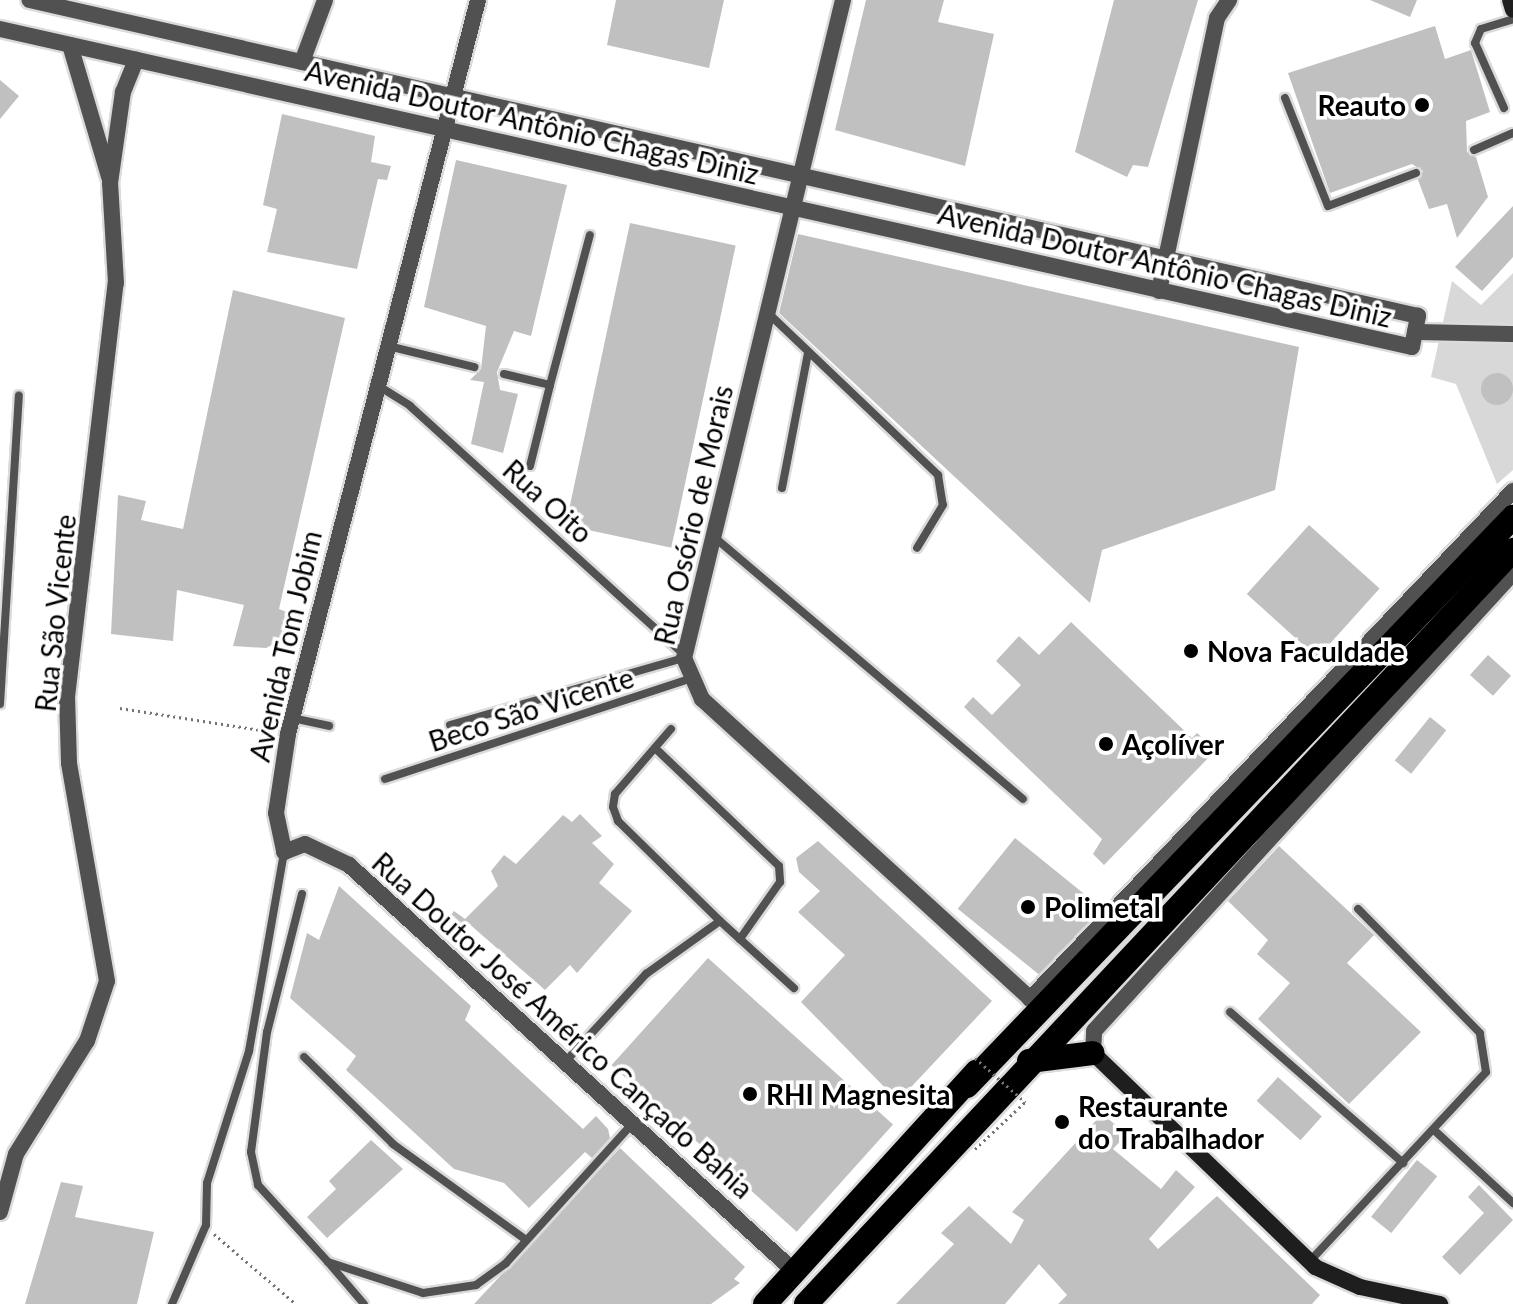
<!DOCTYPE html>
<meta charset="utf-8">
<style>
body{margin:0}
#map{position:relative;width:1513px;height:1304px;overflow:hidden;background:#fff;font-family:Lato,sans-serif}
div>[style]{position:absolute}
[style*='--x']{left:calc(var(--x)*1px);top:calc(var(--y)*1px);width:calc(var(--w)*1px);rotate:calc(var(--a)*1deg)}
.green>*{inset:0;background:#d8d8d8}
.building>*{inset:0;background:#c0c0c0;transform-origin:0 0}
.round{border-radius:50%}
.path>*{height:3px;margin-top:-1.5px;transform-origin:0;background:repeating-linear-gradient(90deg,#737373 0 2px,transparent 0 6px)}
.roads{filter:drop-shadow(2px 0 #dbdbdb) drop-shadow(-2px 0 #dbdbdb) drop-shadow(0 2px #dbdbdb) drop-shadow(0 -2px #dbdbdb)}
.lane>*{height:8px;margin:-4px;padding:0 4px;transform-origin:4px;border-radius:4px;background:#515151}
.street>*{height:16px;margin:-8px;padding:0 8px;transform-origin:8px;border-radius:8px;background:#515151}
.secondary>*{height:16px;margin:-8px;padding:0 8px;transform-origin:8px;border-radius:8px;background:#1e1e1e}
.highway>*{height:24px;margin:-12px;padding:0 12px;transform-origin:12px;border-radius:12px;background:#000}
.path-bridge>*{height:3px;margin-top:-1.5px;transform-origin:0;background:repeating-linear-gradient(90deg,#737373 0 2px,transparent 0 6px)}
.dots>*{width:22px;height:22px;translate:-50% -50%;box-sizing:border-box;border:4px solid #fff;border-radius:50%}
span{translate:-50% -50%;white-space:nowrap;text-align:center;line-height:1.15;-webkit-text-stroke:7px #fff;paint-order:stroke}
.poi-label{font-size:28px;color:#000;font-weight:700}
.right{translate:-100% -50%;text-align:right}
.left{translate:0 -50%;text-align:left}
.street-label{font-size:28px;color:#000}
</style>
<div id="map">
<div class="green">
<div style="clip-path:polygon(1513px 273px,1513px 470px,1497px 484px,1456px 384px,1431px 377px,1452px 281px,1481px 305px)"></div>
</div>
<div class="building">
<div style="clip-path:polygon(616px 0,724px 0,709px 68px,607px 45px)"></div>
<div style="clip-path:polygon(866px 0,944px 0,938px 22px,994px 34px,965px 166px,835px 130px)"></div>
<div style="clip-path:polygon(1114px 0,1198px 0,1148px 167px,1133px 165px,1127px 177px,1075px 152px)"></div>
<div style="clip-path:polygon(1370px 0,1417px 0,1410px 17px)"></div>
<div style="clip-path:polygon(1435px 26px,1445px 59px,1471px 50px,1490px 112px,1466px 121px,1467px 152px,1476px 157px,1488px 197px,1457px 238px,1447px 204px,1429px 209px,1418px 180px,1423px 171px,1412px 164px,1330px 193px,1288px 73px)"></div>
<div style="clip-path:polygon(0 80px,19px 96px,0 119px)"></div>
<div style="clip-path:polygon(282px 114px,375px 136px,371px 162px,391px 166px,387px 180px,378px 179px,357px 269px,267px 252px,277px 209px,263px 205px)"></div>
<div style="clip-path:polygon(456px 160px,567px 185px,531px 336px,514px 331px,497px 372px,500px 390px,518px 394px,503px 453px,471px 444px,484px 382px,470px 380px,481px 369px,486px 326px,424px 307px)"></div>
<div style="clip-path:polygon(1513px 206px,1513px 257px,1482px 291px,1455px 267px)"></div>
<div style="left:630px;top:223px;width:108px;height:309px;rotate:12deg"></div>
<div style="clip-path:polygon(798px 234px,1299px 347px,1275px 490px,1102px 550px,1090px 603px,779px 313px)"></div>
<div style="clip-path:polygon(233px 290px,345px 318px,279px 609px,292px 614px,284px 639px,266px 648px,233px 646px,244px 605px,177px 590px,173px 641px,111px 634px,118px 495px,146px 501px,141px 520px,183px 529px)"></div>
<div class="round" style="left:1481px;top:373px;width:32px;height:32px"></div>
<div style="left:1309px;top:525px;width:95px;height:93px;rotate:42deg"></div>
<div style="clip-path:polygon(1071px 622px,1192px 738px,1197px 733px,1216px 750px,1104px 865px,1093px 854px,1102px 839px,964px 707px,973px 697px,992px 715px,1021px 685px,996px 661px,1019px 636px,1039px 655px)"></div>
<div style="left:1488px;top:655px;width:31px;height:27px;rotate:42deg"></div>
<div style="left:1430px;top:717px;width:21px;height:56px;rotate:39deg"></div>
<div style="clip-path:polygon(580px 814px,602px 836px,592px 843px,614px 864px,599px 883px,632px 911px,577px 973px,570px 965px,545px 990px,467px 922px,457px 932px,446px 921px,454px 911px,465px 919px,498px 886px,491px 871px,504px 855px,516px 864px,563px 815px,572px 822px)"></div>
<div style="left:1015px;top:838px;width:111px;height:91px;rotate:39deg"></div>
<div style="clip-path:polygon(818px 841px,992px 1001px,898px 1101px,801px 1002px,845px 955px,798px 912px,820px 891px,799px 872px,796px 858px)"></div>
<div style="clip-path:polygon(1279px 846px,1374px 935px,1347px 963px,1421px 1032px,1349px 1104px,1258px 1019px,1290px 983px,1257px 954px,1268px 940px,1228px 901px)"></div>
<div style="clip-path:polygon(339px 886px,471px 1006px,465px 1020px,583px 1129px,596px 1116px,608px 1129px,610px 1138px,592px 1158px,585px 1152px,529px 1208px,504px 1183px,454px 1169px,346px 1070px,356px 1056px,290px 998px,307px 933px,319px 940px)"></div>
<div style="left:708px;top:958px;width:249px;height:144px;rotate:42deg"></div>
<div style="left:1278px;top:1077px;width:59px;height:32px;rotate:42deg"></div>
<div style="clip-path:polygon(1102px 1114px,1127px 1134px,1113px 1149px,1161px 1189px,1176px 1170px,1195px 1187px,1149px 1239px,1158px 1249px,1217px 1196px,1320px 1295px,1312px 1304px,1058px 1304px,1067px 1295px,1039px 1264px,1005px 1304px,896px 1304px,954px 1244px,941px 1233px,969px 1206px,1011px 1244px,1024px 1220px,1012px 1212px)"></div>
<div style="clip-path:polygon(371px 1140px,403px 1169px,327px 1238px,307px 1217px,336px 1189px,329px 1181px)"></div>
<div style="clip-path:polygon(620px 1148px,745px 1267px,734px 1279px,740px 1283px,711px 1304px,474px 1304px)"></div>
<div style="left:1417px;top:1160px;width:26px;height:73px;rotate:39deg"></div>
<div style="clip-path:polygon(61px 1182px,83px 1186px,75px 1217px,154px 1232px,137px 1304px,25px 1304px)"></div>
<div style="clip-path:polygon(1479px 1185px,1513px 1220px,1460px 1275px,1442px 1257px,1484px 1213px,1468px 1197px)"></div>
</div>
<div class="path">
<div style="--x:120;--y:708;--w:156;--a:8.9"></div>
<div style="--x:975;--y:1149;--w:69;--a:-43.2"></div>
<div style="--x:214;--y:1234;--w:108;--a:40.5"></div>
</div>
<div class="roads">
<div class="lane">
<div style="--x:1285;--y:98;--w:116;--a:68.3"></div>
<div style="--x:1328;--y:206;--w:94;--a:-20.6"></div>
<div style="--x:1504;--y:108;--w:71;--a:-114"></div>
<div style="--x:1475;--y:43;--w:15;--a:-67"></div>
<div style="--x:1481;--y:29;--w:34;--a:-17"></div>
<div style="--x:1474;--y:150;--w:43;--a:-23.6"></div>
<div style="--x:768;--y:313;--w:235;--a:43.6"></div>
<div style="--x:938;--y:475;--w:30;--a:81"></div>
<div style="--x:943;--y:505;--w:50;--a:121.2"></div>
<div style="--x:388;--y:346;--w:89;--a:13.7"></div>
<div style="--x:504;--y:374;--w:47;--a:13.4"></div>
<div style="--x:550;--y:385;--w:155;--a:-75.1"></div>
<div style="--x:377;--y:385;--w:39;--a:32"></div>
<div style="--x:410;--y:406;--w:371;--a:42.2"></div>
<div style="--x:530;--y:466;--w:83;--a:-76.1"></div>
<div style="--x:782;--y:488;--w:137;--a:-79.1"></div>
<div style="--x:714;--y:537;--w:405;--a:40.3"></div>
<div style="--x:0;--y:704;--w:309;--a:-86.5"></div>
<div style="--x:292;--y:718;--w:38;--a:12"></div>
<div style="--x:450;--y:725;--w:243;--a:-16"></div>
<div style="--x:671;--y:729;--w:86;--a:130.7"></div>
<div style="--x:615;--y:794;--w:13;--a:99"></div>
<div style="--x:613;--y:807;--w:15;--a:70"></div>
<div style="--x:618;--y:821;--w:143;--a:44.4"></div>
<div style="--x:655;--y:748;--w:171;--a:43.6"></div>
<div style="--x:779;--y:866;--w:16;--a:86"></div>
<div style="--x:780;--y:882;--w:70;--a:125.1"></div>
<div style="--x:385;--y:779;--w:321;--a:-18.2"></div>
<div style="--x:302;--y:894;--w:142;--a:104.2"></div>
<div style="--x:267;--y:1032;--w:121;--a:97.6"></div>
<div style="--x:251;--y:1152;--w:34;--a:78"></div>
<div style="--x:258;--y:1185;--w:104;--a:47.7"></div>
<div style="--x:328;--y:1262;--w:100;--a:18.1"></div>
<div style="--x:423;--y:1293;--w:54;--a:-8.6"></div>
<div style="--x:476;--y:1285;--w:37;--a:-36"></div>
<div style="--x:506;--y:1263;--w:188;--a:-47.8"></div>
<div style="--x:1230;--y:1012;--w:230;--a:41.1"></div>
<div style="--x:304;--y:1057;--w:124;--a:44.3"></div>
<div style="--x:393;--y:1144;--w:164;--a:35.8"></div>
<div style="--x:565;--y:1062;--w:120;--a:-47.4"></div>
<div style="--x:646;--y:974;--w:91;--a:-35.6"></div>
<div style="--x:720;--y:921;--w:100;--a:42.2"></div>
<div style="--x:1434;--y:1130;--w:108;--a:42.7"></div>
<div style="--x:1310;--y:1261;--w:258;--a:-47"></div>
<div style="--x:1486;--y:1072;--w:39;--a:-99"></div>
<div style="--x:1480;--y:1033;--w:174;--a:-134.5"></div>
<div style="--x:328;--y:1262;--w:55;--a:49.4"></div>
<div style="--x:172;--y:1304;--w:86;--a:-66.7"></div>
<div style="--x:206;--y:1225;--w:42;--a:-88.6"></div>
<div style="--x:207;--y:1183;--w:139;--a:-72.3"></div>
<div style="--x:249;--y:1051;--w:202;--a:-80"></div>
</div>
<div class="street">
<div style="--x:478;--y:0;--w:758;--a:104.51"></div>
<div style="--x:288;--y:734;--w:80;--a:98.6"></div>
<div style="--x:276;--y:813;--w:40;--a:78"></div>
<div style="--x:284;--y:852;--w:22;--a:-21"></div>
<div style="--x:305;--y:844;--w:49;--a:25.5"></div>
<div style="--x:349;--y:865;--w:604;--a:42.38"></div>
<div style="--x:843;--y:0;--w:677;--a:103.58"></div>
<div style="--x:684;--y:658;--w:45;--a:66.3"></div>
<div style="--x:702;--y:699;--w:445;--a:42.4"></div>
<div style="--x:1030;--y:999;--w:701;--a:-46.45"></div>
<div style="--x:0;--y:29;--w:1447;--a:12.69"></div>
<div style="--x:1412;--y:347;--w:32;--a:-79"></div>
<div style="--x:1418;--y:316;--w:1424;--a:-167.18"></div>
<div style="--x:70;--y:45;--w:138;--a:73.5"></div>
<div style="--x:302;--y:62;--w:66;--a:-69.6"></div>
<div style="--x:1159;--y:291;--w:279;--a:-78"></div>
<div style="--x:1217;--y:18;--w:22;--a:-56"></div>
<div style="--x:1415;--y:332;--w:98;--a:1.2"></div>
<div style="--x:1093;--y:1053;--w:22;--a:-87"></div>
<div style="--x:1094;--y:1031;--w:621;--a:-47.55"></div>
<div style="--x:0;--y:1212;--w:60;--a:-74.6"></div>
<div style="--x:16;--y:1154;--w:133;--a:-57.9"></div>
<div style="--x:87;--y:1041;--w:63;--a:-71.6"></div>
<div style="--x:107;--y:981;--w:221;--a:-99.9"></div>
<div style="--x:69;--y:763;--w:66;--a:-91.7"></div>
<div style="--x:67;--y:697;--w:417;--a:-83.3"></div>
<div style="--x:116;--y:283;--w:100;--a:-93.4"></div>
<div style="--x:110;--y:183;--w:92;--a:-81.9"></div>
<div style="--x:123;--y:92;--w:35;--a:-68"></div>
</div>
<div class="secondary">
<div style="--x:1510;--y:0;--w:10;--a:73"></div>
<div style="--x:1093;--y:1053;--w:308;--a:43.9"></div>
<div style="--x:1315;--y:1267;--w:49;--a:24"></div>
<div style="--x:1360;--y:1287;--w:82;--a:12"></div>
</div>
<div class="highway">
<div style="--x:1029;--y:1061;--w:64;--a:-7.1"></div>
<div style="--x:967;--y:1086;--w:789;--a:-46.18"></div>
<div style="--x:765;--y:1304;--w:314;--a:-47.7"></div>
<div style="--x:806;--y:1304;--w:1034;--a:-46.84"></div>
</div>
</div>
<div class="path-bridge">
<div style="--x:975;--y:1058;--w:67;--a:41.3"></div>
</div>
<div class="dots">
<div style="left:1422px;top:105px;background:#000"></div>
<div style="left:1191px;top:651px;background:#000"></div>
<div style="left:1106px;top:744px;background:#000"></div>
<div style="left:1028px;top:907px;background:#000"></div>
<div style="left:750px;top:1094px;background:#000"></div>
<div style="left:1062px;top:1122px;background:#000"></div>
</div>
<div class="poi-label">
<span class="right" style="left:1406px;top:105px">Reauto</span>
<span class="left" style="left:1207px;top:651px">Nova Faculdade</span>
<span class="left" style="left:1122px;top:744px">Açolíver</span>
<span class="left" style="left:1044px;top:907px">Polimetal</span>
<span class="left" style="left:766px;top:1094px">RHI Magnesita</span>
<span class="left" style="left:1078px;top:1122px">Restaurante<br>do Trabalhador</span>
</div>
<div class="street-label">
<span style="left:532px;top:122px;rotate:13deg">Avenida Doutor Antônio Chagas Diniz</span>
<span style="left:1165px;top:265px;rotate:13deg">Avenida Doutor Antônio Chagas Diniz</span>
<span style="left:548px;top:501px;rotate:42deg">Rua Oito</span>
<span style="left:693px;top:515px;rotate:-77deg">Rua Osório de Morais</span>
<span style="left:55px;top:613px;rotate:-84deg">Rua São Vicente</span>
<span style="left:285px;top:646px;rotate:-77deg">Avenida Tom Jobim</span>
<span style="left:531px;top:709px;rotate:-18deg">Beco São Vicente</span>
<span style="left:563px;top:1025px;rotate:42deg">Rua Doutor José Américo Cançado Bahia</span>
</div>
</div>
